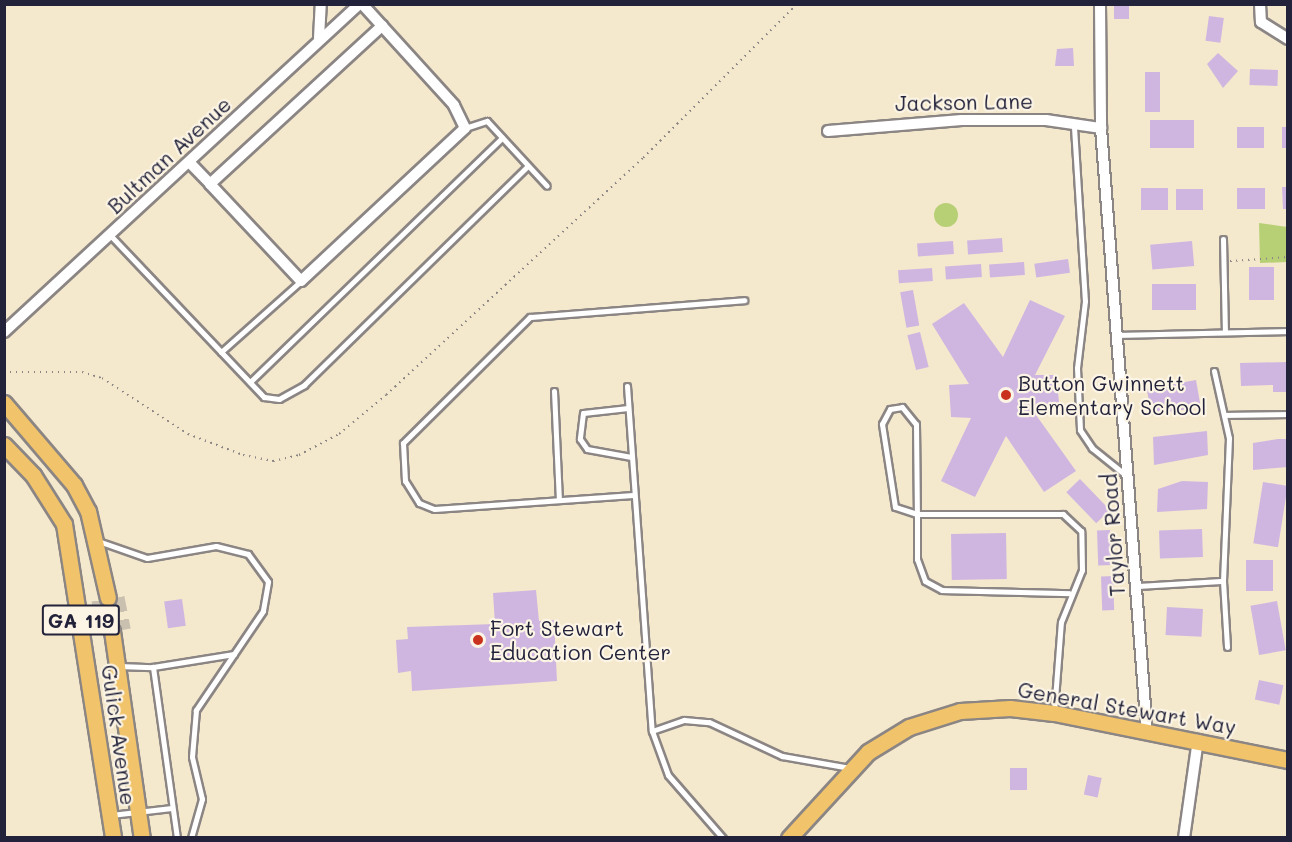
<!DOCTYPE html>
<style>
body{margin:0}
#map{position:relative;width:1292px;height:842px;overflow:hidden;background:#f4e8cd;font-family:Mali,sans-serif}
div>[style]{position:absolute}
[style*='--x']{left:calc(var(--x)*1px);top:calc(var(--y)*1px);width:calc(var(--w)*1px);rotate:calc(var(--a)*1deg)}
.green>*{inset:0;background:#b7d075}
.round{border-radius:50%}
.building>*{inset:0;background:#cfb6e1;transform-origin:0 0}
.primary-tunnel>*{height:15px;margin-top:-7.5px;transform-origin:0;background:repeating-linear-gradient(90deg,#cac0b0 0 15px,transparent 0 23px)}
.path>*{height:2px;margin-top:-1px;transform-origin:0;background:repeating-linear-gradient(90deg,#8b8584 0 1.5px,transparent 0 6px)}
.roads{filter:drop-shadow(2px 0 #8b8584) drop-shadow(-2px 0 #8b8584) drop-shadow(0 2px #8b8584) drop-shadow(0 -2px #8b8584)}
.service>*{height:5px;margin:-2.5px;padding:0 2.5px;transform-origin:2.5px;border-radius:2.5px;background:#fff}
.minor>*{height:10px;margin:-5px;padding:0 5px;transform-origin:5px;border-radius:5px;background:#fff}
.primary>*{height:15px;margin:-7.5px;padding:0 7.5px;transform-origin:7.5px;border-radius:7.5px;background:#f1c36a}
.dots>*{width:16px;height:16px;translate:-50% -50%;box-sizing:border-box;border:3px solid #fcf5e5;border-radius:50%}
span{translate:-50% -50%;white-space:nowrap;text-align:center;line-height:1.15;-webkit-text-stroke:4.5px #fcf5e5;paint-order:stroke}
.shield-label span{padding:2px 4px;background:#fcf5e5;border:2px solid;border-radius:4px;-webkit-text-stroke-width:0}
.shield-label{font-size:20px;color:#22223b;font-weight:700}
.street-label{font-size:21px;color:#22223b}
.poi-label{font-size:21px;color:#22223b}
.left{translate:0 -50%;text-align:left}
.frame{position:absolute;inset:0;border:6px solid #22223b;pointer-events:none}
</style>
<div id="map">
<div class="green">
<div class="round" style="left:934px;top:203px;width:24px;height:24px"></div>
<div style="clip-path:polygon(1259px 223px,1287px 227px,1287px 262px,1260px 263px)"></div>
</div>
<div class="building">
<div style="left:1114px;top:6px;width:15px;height:13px"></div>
<div style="left:1209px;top:16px;width:15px;height:25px;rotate:8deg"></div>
<div style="clip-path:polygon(1073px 48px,1074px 66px,1055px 66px,1057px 49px)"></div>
<div style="clip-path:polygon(1218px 53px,1238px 71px,1223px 88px,1207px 64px)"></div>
<div style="left:1250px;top:69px;width:28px;height:16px;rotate:2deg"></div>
<div style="left:1145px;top:72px;width:15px;height:40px"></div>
<div style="left:1194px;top:120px;width:28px;height:44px;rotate:90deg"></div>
<div style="left:1237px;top:127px;width:27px;height:21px"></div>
<div style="left:1282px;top:127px;width:6px;height:21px"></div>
<div style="clip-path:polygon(1282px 187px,1288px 187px,1288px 209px,1283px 209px)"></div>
<div style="left:1168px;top:188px;width:22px;height:27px;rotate:90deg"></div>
<div style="left:1237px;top:188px;width:28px;height:21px"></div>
<div style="left:1176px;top:189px;width:27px;height:21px"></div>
<div style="left:1002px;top:238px;width:14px;height:35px;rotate:86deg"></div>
<div style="left:953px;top:241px;width:13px;height:36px;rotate:86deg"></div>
<div style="left:1192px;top:241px;width:25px;height:42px;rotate:85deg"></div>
<div style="left:1068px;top:259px;width:14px;height:34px;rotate:82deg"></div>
<div style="left:1024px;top:262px;width:13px;height:35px;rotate:86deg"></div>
<div style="left:981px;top:264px;width:13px;height:36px;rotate:86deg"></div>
<div style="left:1274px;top:267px;width:33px;height:25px;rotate:90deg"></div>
<div style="left:932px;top:268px;width:13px;height:34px;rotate:86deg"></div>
<div style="left:1196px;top:284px;width:26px;height:44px;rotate:90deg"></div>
<div style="left:913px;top:290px;width:36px;height:13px;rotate:80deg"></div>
<div style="clip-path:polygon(1030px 300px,1065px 316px,1035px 375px,1056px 375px,1060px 410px,1036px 415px,1076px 471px,1044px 492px,1006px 436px,975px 497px,941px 481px,971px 418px,951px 417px,949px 385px,969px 384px,932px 324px,964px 303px,1003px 357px)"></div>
<div style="left:920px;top:332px;width:36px;height:13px;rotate:76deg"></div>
<div style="clip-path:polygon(1288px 362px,1288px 392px,1273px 392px,1273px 385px,1241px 386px,1240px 363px)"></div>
<div style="left:1196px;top:380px;width:27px;height:50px;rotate:80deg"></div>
<div style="clip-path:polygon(1207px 431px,1208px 455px,1154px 465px,1153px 437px)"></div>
<div style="clip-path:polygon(1278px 439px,1288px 439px,1288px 467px,1253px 470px,1253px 443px)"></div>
<div style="left:1080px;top:479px;width:43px;height:19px;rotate:46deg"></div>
<div style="clip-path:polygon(1182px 481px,1208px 482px,1207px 509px,1157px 512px,1158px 489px)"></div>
<div style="left:1263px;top:482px;width:25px;height:62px;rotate:9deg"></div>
<div style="left:1202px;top:529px;width:28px;height:43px;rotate:88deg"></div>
<div style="left:1110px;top:530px;width:35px;height:13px;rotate:88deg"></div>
<div style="left:1006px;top:533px;width:46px;height:55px;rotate:89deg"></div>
<div style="left:1246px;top:560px;width:27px;height:31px"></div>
<div style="left:1113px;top:576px;width:34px;height:12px;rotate:88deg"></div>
<div style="clip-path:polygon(536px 590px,539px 621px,554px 620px,557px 681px,412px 691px,411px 671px,398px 673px,396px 640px,408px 639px,407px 627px,495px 624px,493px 593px)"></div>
<div style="left:182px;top:599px;width:27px;height:18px;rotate:82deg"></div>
<div style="left:1277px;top:601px;width:50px;height:27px;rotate:80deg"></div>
<div style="left:1167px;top:607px;width:36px;height:28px;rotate:3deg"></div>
<div style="left:1259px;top:680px;width:25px;height:20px;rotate:12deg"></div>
<div style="left:1010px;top:768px;width:17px;height:22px"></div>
<div style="left:1088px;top:775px;width:14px;height:20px;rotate:12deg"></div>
</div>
<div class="primary-tunnel">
<div style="--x:117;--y:597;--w:33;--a:79"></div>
<div style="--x:99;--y:600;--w:32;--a:83"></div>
</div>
<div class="path">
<div style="--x:1230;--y:261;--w:58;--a:-3.9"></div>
<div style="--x:4;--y:372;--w:78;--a:0"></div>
<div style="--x:82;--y:372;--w:21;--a:17"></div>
<div style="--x:102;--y:378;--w:103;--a:33.1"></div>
<div style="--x:188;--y:434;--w:59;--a:20.9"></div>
<div style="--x:243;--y:455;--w:31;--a:11"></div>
<div style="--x:273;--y:461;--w:27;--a:-13"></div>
<div style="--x:299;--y:455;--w:45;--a:-27.7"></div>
<div style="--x:339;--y:434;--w:61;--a:-39.7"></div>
<div style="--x:386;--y:395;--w:350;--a:-42.7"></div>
<div style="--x:643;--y:158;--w:218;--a:-45"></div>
</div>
<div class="roads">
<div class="service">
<div style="--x:1074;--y:127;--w:174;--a:86.4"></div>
<div style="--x:1085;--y:301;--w:67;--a:96.8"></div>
<div style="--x:1077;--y:368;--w:62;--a:87.2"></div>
<div style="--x:1080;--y:430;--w:22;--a:56"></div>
<div style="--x:1092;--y:448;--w:45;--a:38.7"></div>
<div style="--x:465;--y:128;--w:23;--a:-18"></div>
<div style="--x:487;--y:121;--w:88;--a:47.3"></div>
<div style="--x:111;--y:236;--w:222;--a:46.5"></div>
<div style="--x:264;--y:397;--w:15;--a:8"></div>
<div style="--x:279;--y:399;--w:29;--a:-29"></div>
<div style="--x:304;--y:385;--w:312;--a:-44.4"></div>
<div style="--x:1223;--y:239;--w:93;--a:88.8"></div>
<div style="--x:1118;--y:335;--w:170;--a:-1.3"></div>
<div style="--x:221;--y:352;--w:107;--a:-41.6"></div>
<div style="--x:1214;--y:371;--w:69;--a:77.4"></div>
<div style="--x:1229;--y:438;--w:143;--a:92.4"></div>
<div style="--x:1223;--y:581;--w:66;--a:86.5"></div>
<div style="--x:250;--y:382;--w:351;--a:-44.1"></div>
<div style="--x:627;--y:386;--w:346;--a:85.9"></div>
<div style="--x:652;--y:731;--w:47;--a:70"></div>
<div style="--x:668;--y:775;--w:84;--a:48.9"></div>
<div style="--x:554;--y:391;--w:109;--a:87.4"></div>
<div style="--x:628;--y:408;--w:45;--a:173.7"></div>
<div style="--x:583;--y:413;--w:26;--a:97"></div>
<div style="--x:580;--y:439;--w:12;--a:55"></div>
<div style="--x:587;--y:449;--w:45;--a:10.3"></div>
<div style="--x:1224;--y:415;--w:64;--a:-0.9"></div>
<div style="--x:633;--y:495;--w:199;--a:176"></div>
<div style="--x:434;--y:509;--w:16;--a:-158"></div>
<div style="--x:419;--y:503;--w:26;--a:-122"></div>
<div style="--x:405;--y:481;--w:38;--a:-93"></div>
<div style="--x:403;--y:443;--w:179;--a:-44.8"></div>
<div style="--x:530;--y:317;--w:215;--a:-4.5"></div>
<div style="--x:98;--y:541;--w:52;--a:19.1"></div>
<div style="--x:147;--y:558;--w:70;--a:-9.9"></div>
<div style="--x:216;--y:546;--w:33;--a:14"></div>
<div style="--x:248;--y:554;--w:34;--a:54"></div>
<div style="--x:268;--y:582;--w:29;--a:100"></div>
<div style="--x:263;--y:611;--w:120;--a:124.1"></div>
<div style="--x:196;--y:710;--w:47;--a:94.9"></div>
<div style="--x:192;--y:757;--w:43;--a:76.6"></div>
<div style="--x:202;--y:799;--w:41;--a:105.8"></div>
<div style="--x:1136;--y:586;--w:87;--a:-3.3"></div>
<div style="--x:118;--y:666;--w:35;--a:2"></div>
<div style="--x:1054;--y:712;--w:90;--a:-85.6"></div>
<div style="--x:1061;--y:622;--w:56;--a:-68"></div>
<div style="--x:1082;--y:570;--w:39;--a:-91"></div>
<div style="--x:1081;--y:531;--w:25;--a:-137"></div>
<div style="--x:1063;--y:514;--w:146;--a:180"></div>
<div style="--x:917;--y:514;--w:23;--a:-162"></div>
<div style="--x:895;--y:507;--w:84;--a:-98.9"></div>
<div style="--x:882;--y:424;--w:17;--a:-62"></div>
<div style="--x:890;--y:409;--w:12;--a:-9"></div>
<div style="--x:902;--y:407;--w:22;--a:51"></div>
<div style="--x:916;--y:424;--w:90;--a:89.4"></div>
<div style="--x:917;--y:514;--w:45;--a:90"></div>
<div style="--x:917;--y:559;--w:23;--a:70"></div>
<div style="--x:925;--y:581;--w:19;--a:28"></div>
<div style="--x:942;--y:590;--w:127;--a:1.4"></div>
<div style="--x:652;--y:731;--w:34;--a:-19"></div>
<div style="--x:684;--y:720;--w:25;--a:5"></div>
<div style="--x:709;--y:722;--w:81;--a:25"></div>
<div style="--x:782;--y:756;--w:69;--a:10"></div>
<div style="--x:111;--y:815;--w:61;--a:-6.5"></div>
<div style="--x:177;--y:838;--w:173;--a:-98"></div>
<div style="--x:153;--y:667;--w:82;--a:-9.1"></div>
</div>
<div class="minor">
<div style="--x:1100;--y:4;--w:124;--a:89.5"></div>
<div style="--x:1101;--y:128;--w:607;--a:85.65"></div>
<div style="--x:1260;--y:4;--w:18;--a:87"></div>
<div style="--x:1261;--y:22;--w:32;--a:32"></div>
<div style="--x:319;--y:38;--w:34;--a:-87"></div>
<div style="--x:828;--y:131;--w:134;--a:-4.7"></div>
<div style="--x:962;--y:120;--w:84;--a:0"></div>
<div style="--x:1046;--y:120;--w:56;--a:8.3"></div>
<div style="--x:191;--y:164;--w:28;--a:46"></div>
<div style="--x:210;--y:184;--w:234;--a:-42.6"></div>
<div style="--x:210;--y:184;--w:133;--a:46.8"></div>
<div style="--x:301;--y:281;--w:224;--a:-43"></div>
<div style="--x:465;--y:128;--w:25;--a:-116"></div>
<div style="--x:454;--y:105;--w:137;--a:-132.3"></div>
<div style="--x:4;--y:332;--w:483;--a:-42.7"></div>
<div style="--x:1184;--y:838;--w:99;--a:-81.9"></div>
</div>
<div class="primary">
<div style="--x:4;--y:403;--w:108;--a:49.5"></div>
<div style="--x:74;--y:485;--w:30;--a:62"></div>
<div style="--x:88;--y:511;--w:89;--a:77.1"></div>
<div style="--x:4;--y:445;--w:42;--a:46"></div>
<div style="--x:33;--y:475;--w:58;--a:57.7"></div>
<div style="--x:64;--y:524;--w:318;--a:81.1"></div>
<div style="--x:112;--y:631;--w:209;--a:81.8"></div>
<div style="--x:789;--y:838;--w:117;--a:-47.4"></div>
<div style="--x:868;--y:752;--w:48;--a:-31.4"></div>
<div style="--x:909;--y:727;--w:53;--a:-17.4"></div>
<div style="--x:960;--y:711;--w:50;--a:-3.4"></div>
<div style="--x:1010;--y:708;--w:44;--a:6.5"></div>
<div style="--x:1054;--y:713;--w:239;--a:11.4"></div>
</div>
</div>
<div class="dots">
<div style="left:1006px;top:395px;background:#c8321e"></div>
<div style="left:478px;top:640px;background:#c8321e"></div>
</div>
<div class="shield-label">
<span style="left:81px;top:620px">GA 119</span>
</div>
<div class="street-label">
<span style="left:964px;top:102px;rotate:-1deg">Jackson Lane</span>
<span style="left:169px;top:155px;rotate:-43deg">Bultman Avenue</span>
<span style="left:1113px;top:535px;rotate:-94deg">Taylor Road</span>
<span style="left:1127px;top:708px;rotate:10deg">General Stewart Way</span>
<span style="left:119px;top:735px;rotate:82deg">Gulick Avenue</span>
</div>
<div class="poi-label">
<span class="left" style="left:1018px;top:395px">Button Gwinnett<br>Elementary School</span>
<span class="left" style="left:490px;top:640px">Fort Stewart<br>Education Center</span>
</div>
<div class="frame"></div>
</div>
